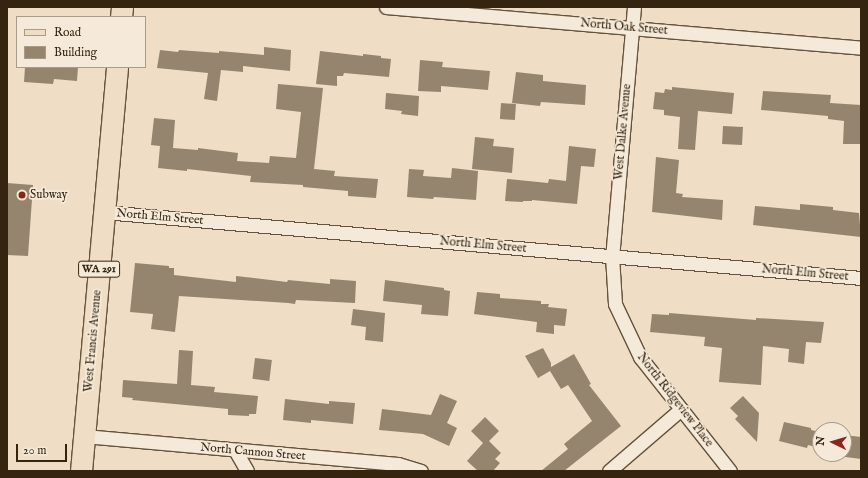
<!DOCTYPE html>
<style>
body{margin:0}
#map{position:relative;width:868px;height:478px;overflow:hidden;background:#efdec5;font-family:"IM FELL English",serif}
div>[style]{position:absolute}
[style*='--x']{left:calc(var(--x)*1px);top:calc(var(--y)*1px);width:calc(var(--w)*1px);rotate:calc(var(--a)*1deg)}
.building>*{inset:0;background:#96856e;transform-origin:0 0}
.roads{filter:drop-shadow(1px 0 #64523c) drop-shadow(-1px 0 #64523c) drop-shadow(0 1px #64523c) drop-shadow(0 -1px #64523c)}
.minor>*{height:13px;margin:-6.5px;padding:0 6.5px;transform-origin:6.5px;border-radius:6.5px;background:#f5ead9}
.primary>*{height:21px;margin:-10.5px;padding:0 10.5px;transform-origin:10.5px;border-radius:10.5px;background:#efdec5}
.dots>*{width:11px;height:11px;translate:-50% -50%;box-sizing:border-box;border:2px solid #f5ead9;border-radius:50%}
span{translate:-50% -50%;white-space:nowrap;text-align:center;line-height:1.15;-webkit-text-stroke:3.5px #f5ead9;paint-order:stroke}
.shield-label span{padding:1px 3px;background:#f5ead9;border:1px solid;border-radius:3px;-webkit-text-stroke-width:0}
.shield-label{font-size:11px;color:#35240f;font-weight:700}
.street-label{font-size:12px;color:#35240f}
.poi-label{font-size:12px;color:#35240f}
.left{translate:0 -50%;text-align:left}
.frame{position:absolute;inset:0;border:8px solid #35240f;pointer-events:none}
.legend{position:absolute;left:16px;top:16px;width:130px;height:52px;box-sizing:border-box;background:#f5ead9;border:1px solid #a89b88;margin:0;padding:5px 7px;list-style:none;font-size:12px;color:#35240f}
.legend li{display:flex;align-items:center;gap:8px;height:20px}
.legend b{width:20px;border:1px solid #a89b88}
.north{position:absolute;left:812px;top:422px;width:40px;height:40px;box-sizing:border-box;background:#f5ead9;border:1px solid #a89b88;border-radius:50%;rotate:275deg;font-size:11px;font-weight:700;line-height:16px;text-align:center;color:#35240f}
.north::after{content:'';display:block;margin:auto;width:14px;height:18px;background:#8f2418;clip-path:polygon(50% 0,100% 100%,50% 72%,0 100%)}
.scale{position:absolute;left:16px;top:444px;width:51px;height:18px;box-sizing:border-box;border:2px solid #35240f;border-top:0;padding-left:5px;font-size:12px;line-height:14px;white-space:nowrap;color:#35240f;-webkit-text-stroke:3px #f5ead9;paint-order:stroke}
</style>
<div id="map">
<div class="building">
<div style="clip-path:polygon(264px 47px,291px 50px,290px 71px,243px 66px,243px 72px,221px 70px,217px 101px,204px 99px,208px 73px,157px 68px,160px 50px,178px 52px,179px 50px,219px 53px,219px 51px,264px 55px)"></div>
<div style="clip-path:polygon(320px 51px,363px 56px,363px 54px,381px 56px,381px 58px,391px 59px,389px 77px,344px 73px,343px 76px,337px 76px,337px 86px,316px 84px)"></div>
<div style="clip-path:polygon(420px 60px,443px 62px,442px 67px,490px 71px,488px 90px,441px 86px,441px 92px,418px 91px)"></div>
<div style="clip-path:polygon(25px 67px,78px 67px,77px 81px,54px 79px,53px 84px,24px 82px)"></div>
<div style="clip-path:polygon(516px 72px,543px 75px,543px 81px,586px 85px,585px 105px,541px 102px,540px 106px,512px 103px)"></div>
<div style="clip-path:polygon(278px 84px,323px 88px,314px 169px,335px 171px,334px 176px,378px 179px,376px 198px,348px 196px,348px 191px,303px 187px,303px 185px,250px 182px,251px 176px,187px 169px,187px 171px,158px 168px,160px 146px,151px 145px,154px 118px,175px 120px,173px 148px,198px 150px,198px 148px,238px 153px,237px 161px,269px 163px,270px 156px,296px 158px,301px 112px,276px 109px)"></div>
<div style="clip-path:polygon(672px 87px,734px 93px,732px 114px,698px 111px,695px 150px,678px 149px,680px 117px,664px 115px,664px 110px,653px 109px,655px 92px,664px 93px,665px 89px,672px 90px)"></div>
<div style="clip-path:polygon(763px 91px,831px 95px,830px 103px,861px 105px,860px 144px,843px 144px,844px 121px,828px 119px,828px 116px,761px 110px)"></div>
<div style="clip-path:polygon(386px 93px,419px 96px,418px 116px,401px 114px,402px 111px,385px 109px)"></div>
<div style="left:501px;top:103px;width:15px;height:16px;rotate:4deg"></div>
<div style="left:723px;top:126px;width:20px;height:18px;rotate:3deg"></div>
<div style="clip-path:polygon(475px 137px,494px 139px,493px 146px,514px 148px,512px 173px,472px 169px)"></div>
<div style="clip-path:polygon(569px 146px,596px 149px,594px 167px,581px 166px,577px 204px,532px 200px,532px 201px,523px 201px,523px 202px,505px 201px,507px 179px,548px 183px,549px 179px,566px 181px)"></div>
<div style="clip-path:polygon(656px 157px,679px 160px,676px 193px,683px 194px,682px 197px,723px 200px,722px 220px,652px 212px)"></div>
<div style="clip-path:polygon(452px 168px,478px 171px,476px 200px,434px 197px,433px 199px,407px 197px,409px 169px,424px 170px,423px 176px,451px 178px)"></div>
<div style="clip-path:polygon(7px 183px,33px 185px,28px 256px,7px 255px)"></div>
<div style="clip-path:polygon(800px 204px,833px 207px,833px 210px,859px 213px,861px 237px,753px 225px,755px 206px,800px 210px)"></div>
<div style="clip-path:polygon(135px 263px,169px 266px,169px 268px,174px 268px,174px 275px,236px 282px,236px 276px,287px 282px,288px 280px,330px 284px,330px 279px,356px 281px,355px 303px,296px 300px,295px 304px,288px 303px,179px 296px,175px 332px,151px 329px,153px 314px,130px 312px)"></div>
<div style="clip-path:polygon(385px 280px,444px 288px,444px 290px,450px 291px,448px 316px,421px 314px,422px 305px,383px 301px)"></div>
<div style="clip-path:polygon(477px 292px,500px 294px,500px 298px,541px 301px,541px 304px,549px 304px,548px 307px,567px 309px,565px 326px,554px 325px,554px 334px,536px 332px,537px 322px,474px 314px)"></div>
<div style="clip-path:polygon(353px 309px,385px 313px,383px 342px,365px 340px,366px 327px,351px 325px)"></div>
<div style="clip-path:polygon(669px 313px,756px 320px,756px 318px,824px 322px,821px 343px,806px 342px,804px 364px,788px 362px,789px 349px,763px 346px,761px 385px,719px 382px,722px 348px,704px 346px,705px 337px,650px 332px,652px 314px,669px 315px)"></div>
<div style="clip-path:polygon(543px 348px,551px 363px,551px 367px,574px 354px,591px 384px,589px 385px,621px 426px,564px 471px,541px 471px,568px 449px,564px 444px,592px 421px,568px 385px,561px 389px,550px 371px,538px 378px,525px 356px)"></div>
<div style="clip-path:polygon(179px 350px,193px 351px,191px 385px,215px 387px,214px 392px,258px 396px,256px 414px,249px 414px,249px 416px,228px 415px,228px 409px,132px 400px,133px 398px,122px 397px,123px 380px,177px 384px)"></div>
<div style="left:255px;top:358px;width:17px;height:21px;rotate:7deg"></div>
<div style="clip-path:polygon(440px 394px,457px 401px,447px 423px,457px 428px,449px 446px,423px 434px,379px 430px,382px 409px,431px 415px)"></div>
<div style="clip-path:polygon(743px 396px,759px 413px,757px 442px,735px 419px,738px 416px,730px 408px)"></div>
<div style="clip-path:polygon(285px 399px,329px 404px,329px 401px,355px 403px,353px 424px,311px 420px,311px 423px,283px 420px)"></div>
<div style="clip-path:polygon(485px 417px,499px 431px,489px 441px,501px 453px,495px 459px,500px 463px,493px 471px,478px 471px,467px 461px,483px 443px,471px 431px)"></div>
<div style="clip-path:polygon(784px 422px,811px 428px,811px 430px,820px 432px,820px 448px,808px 445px,807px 448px,779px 441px)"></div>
<div style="clip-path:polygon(844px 435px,861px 437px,861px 459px,838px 456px,838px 454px,844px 454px)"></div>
</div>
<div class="roads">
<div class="minor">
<div style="--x:386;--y:7;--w:477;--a:4.9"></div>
<div style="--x:634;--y:7;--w:250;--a:95"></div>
<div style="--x:612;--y:256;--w:48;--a:86.4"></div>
<div style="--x:615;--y:304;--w:59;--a:64.7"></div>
<div style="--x:640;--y:357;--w:145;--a:51.7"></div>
<div style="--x:104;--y:212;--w:760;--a:4.98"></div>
<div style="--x:84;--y:436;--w:315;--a:5.1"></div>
<div style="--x:398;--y:464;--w:24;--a:17"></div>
<div style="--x:235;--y:450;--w:24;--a:60"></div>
<div style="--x:609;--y:471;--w:95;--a:-40.7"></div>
</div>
<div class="primary">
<div style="--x:121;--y:17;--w:10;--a:-84"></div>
<div style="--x:81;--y:471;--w:406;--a:-84.9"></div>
</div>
</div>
<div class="dots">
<div style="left:22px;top:195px;background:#8f2418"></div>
</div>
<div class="shield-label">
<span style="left:99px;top:269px">WA 291</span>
</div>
<div class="street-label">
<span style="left:624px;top:27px;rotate:5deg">North Oak Street</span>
<span style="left:623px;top:132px;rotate:-85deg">West Dalke Avenue</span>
<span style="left:160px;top:217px;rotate:5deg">North Elm Street</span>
<span style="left:483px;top:245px;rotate:5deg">North Elm Street</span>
<span style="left:805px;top:273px;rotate:5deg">North Elm Street</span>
<span style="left:93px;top:341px;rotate:-85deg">West Francis Avenue</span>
<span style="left:675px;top:400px;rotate:52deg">North Ridgeview Place</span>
<span style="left:253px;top:452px;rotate:5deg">North Cannon Street</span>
</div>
<div class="poi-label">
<span class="left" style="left:30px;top:195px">Subway</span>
</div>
<div class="frame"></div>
<ul class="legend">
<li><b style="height:5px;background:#efdec5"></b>Road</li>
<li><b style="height:11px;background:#96856e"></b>Building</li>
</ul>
<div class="north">N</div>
<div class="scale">20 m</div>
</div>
